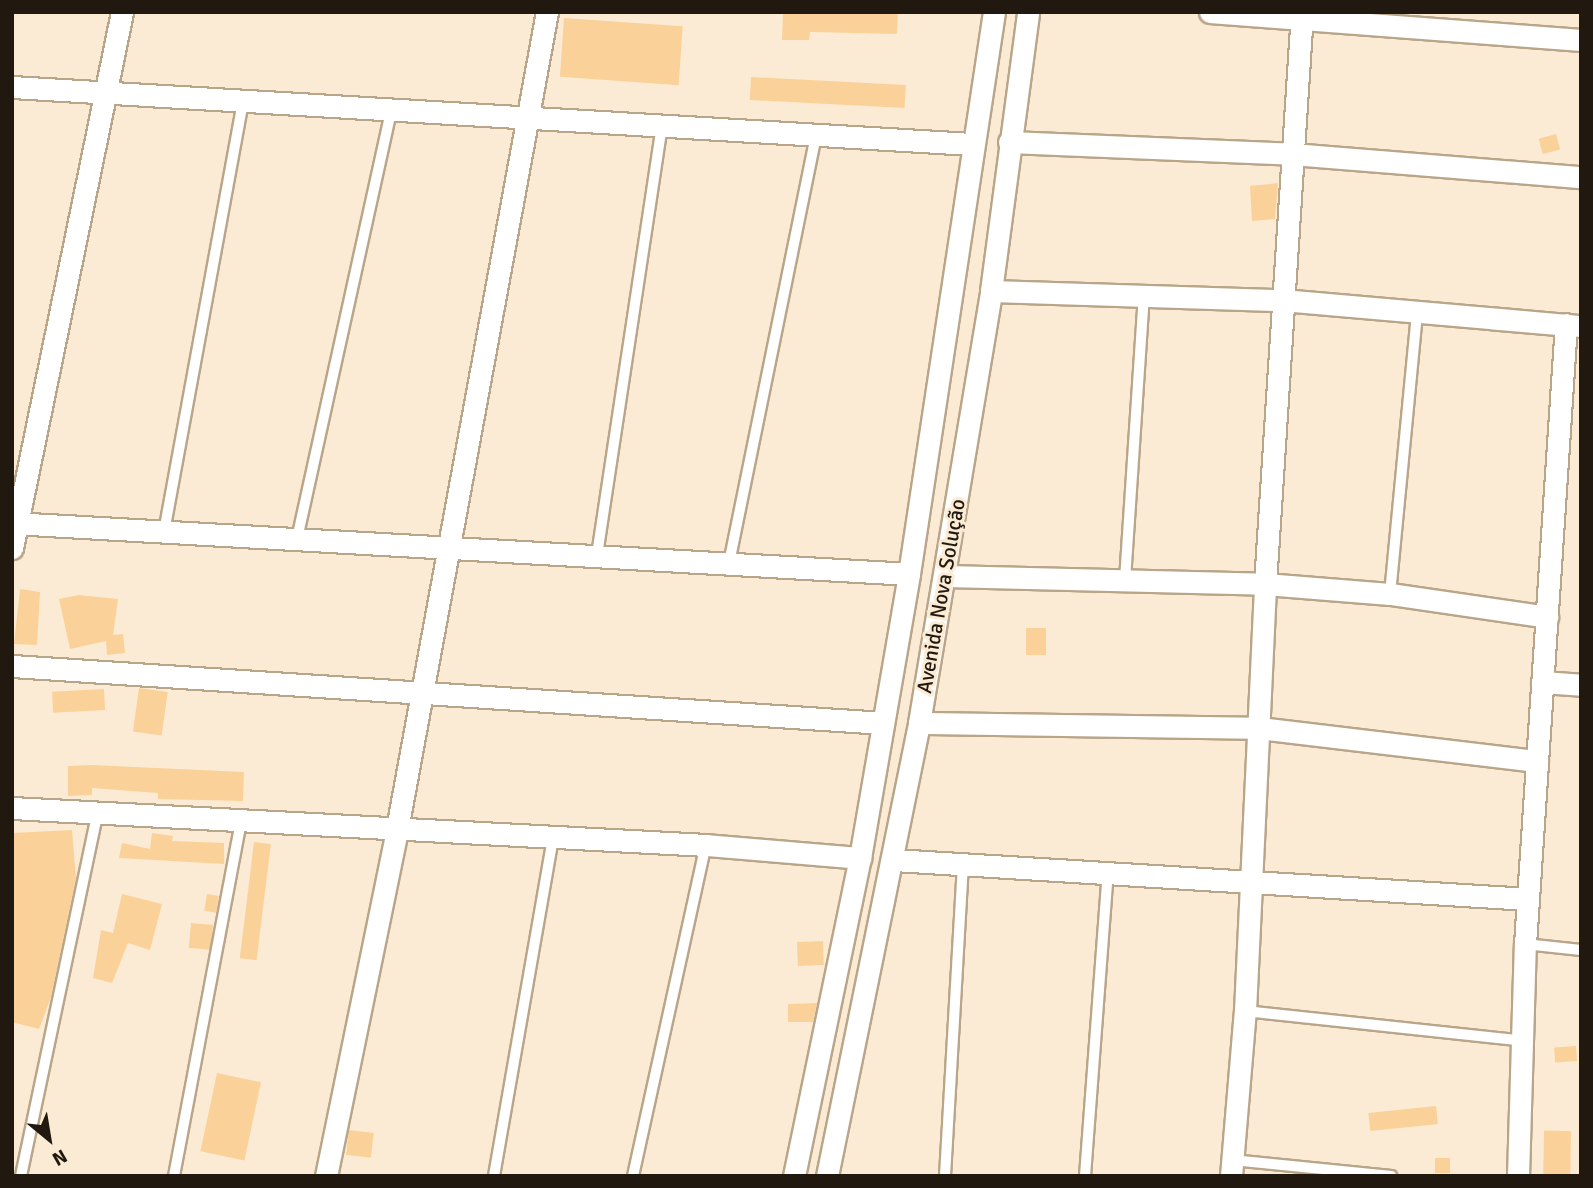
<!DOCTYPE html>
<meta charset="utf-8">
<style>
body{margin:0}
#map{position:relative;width:1593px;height:1188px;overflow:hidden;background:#fcebd4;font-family:Signika,sans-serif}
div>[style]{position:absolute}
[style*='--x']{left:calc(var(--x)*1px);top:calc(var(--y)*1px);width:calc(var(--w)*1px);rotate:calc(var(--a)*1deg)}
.building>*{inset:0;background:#fad299;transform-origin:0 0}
.roads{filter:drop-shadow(2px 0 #b9a589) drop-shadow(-2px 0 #b9a589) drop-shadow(0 2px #b9a589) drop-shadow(0 -2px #b9a589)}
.service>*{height:10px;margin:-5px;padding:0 5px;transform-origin:5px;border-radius:5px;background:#fff}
.minor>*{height:21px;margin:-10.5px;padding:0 10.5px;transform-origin:10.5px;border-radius:10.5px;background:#fff}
span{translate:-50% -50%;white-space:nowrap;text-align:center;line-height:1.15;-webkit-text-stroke:6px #fcebd4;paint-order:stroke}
.street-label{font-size:21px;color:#21190f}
.frame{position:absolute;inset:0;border:14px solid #21190f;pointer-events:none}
.north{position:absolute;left:14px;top:1104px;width:70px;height:70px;-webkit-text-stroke:5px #fcebd4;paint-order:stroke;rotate:150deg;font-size:19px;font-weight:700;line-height:28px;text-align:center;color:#21190f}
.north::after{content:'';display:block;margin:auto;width:24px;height:32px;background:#21190f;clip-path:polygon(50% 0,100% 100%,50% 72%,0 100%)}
</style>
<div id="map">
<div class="building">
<div style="clip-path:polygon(783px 12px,898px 12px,897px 34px,810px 32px,809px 40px,782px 40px)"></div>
<div style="left:564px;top:18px;width:119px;height:59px;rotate:4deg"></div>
<div style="left:751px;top:77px;width:155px;height:23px;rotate:3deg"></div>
<div style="left:1556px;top:134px;width:16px;height:18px;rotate:75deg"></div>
<div style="clip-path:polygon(1278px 183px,1275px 219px,1252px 221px,1250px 186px)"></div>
<div style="clip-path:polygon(20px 589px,40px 592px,37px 645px,14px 644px)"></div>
<div style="clip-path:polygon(79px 595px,118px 599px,113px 635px,123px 634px,125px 653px,107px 655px,106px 641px,70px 649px,59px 599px)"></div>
<div style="left:1026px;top:628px;width:20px;height:27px"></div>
<div style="left:139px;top:688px;width:29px;height:44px;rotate:8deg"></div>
<div style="left:104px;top:689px;width:21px;height:52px;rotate:87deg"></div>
<div style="clip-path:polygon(92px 765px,244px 772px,243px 801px,158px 799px,158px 793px,92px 788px,92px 795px,68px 796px,68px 766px)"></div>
<div style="clip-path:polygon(72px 830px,76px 878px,51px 997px,39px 1029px,12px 1022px,12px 833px)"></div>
<div style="clip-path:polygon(152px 833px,173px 836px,172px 841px,224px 843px,224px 864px,119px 858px,122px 843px,150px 849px)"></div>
<div style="left:254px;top:842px;width:17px;height:117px;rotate:7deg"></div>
<div style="clip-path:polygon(122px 894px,162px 904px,150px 950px,128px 943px,112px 983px,93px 978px,101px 930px,113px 933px)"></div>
<div style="left:207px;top:894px;width:12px;height:17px;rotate:9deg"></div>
<div style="left:191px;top:923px;width:22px;height:25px;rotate:5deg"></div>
<div style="left:823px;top:941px;width:24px;height:26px;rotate:88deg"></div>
<div style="clip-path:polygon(817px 1003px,813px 1022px,788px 1022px,788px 1004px)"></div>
<div style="left:1576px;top:1046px;width:15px;height:22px;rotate:86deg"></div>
<div style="left:217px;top:1073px;width:45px;height:80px;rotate:12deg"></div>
<div style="left:1436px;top:1106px;width:18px;height:68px;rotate:84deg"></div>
<div style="left:349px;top:1130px;width:25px;height:25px;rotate:7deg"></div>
<div style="left:1571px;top:1131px;width:45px;height:27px;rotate:91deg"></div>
<div style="left:1450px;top:1158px;width:15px;height:15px;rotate:90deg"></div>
</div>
<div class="roads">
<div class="service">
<div style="--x:164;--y:532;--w:439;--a:-79.6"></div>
<div style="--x:297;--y:539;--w:441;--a:-77.6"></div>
<div style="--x:597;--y:555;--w:437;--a:-81.4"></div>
<div style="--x:729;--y:563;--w:440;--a:-78.5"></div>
<div style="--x:1125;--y:580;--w:285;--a:-86.2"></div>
<div style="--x:1390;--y:594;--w:280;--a:-84.5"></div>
<div style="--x:1525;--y:944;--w:56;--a:6.1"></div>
<div style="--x:1245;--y:1011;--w:282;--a:6.1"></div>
<div style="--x:1232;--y:1160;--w:160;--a:5.7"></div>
<div style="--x:21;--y:1176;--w:372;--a:-78.1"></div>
<div style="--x:174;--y:1176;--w:362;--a:-79.3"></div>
<div style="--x:494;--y:1176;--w:344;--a:-80.1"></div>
<div style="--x:633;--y:1176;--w:339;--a:-77.6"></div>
<div style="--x:945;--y:1176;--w:315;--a:-86.7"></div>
<div style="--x:1085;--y:1176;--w:306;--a:-85.7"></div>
</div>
<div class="minor">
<div style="--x:1210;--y:12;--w:372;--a:4.3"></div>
<div style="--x:12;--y:87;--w:962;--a:3.4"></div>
<div style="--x:1009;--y:142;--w:283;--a:2.4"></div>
<div style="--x:1292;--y:154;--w:290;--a:4.6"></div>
<div style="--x:991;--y:291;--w:291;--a:1.8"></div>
<div style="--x:1282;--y:300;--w:300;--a:5"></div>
<div style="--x:12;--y:523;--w:898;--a:3.25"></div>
<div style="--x:12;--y:548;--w:547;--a:-78.4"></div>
<div style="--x:945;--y:576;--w:320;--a:1.4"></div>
<div style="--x:1265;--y:584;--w:125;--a:4.6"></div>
<div style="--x:1390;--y:594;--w:159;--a:8.3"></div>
<div style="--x:12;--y:666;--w:873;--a:3.74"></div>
<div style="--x:1542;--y:682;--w:39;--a:4"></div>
<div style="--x:919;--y:723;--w:340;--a:0.8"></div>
<div style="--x:1259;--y:728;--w:280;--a:6.8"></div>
<div style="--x:12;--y:808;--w:695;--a:3.05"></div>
<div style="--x:706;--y:845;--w:155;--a:4.8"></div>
<div style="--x:894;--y:860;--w:635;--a:3.52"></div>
<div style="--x:326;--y:1176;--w:354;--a:-78.4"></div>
<div style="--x:397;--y:829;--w:831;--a:-79.6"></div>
<div style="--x:794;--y:1176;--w:325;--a:-78.3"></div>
<div style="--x:860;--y:858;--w:288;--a:-80.2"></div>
<div style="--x:909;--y:574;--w:568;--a:-81.4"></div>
<div style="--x:827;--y:1176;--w:462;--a:-78.5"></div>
<div style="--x:919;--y:723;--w:438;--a:-80.5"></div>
<div style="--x:991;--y:291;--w:281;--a:-82.4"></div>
<div style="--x:1231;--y:1176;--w:166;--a:-85.2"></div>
<div style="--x:1245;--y:1011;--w:427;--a:-87.3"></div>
<div style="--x:1265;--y:584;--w:573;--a:-86.3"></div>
<div style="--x:1518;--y:1176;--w:232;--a:-88.3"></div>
<div style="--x:1525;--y:944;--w:621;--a:-86.22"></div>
</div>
</div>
<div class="street-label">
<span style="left:941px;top:596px;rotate:-80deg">Avenida Nova Solução</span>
</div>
<div class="frame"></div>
<div class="north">N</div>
</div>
